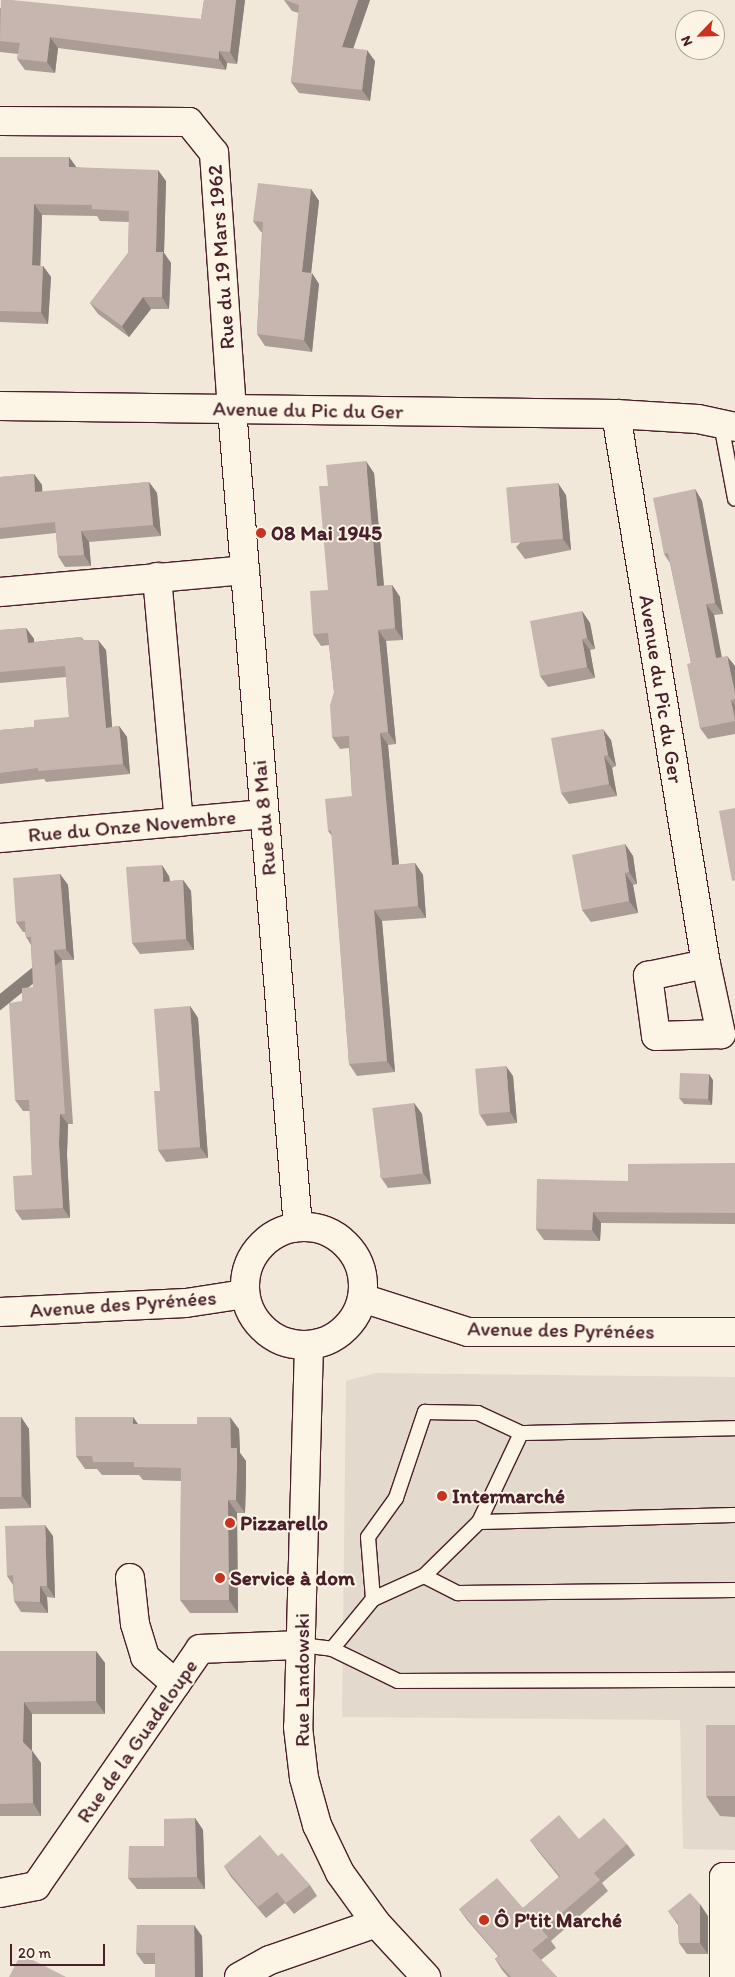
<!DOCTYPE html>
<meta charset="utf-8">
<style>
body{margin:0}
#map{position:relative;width:735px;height:1977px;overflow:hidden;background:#f1e8da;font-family:Itim,sans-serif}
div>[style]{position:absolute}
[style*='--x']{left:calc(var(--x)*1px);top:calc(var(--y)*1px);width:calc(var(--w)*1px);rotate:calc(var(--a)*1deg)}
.built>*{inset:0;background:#e4d9cd}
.roads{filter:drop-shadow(1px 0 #4a1f2b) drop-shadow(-1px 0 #4a1f2b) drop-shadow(0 1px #4a1f2b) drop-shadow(0 -1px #4a1f2b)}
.service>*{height:14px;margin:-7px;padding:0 7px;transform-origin:7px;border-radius:7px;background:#fcf5e5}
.minor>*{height:28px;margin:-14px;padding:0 14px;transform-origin:14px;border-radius:14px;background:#fcf5e5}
.secondary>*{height:28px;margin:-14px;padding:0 14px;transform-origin:14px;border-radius:14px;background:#fcf5e5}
.secondary>.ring{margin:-14px;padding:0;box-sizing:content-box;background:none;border:28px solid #fcf5e5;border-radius:50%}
.wall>*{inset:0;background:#ab9d96}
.shaded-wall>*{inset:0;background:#8b7f7a;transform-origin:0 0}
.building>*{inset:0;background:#c7b6af;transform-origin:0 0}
.dots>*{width:14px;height:14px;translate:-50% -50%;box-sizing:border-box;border:2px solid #fcf5e5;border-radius:50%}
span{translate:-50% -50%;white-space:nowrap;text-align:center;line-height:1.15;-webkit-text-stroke:4px #fcf5e5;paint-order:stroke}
.street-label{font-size:21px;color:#4a1f2b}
.poi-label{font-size:21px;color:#4a1f2b;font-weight:700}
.left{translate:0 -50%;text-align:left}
.north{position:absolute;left:675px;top:10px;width:50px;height:50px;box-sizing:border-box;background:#fcf5e5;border:1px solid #b59f9b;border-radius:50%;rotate:246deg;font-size:14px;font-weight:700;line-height:20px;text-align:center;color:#4a1f2b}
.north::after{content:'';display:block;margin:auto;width:18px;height:22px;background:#c8321e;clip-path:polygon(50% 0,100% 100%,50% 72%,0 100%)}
.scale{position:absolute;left:10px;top:1944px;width:95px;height:22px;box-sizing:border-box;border:2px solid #4a1f2b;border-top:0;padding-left:6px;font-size:15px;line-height:18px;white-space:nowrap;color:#4a1f2b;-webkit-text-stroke:4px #fcf5e5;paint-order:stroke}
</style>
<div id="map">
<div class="built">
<div style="clip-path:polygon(376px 1373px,735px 1377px,735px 1850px,683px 1849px,680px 1720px,342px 1717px,346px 1381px)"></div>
</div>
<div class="roads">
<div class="service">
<div style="--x:721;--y:424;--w:76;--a:79.4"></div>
<div style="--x:479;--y:1522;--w:256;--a:-1.6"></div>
<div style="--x:424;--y:1576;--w:38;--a:27"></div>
<div style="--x:458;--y:1593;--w:277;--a:-0.6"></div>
<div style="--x:373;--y:1599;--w:62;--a:-94.6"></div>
<div style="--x:368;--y:1537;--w:48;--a:-54.3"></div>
<div style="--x:396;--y:1498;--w:91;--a:-71.4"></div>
<div style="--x:425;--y:1412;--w:53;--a:1.1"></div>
<div style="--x:478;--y:1413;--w:47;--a:24.9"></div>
<div style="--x:301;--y:1645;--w:31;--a:7"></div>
<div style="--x:332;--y:1649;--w:73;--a:25.9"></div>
<div style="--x:398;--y:1681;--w:337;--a:-0.2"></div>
<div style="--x:332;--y:1649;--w:65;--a:-50.6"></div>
<div style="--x:373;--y:1599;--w:56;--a:-24.3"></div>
<div style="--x:424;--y:1576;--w:77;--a:-44.5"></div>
<div style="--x:479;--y:1522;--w:98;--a:-64.7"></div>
<div style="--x:521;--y:1433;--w:214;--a:-1.3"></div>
</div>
<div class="minor">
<div style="--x:0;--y:121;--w:189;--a:0.3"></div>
<div style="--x:189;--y:122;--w:40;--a:51"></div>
<div style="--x:214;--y:153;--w:257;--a:86"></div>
<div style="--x:232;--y:409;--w:821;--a:85.39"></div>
<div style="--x:0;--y:406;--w:616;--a:0.74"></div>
<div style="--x:616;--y:414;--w:82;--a:3.5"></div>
<div style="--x:698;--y:419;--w:38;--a:12"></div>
<div style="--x:616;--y:414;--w:557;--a:80.71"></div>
<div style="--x:706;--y:964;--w:72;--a:77.9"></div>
<div style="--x:721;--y:1034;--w:65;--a:178.2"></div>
<div style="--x:656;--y:1036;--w:61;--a:-97.6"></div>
<div style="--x:648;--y:976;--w:59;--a:-11.7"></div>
<div style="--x:157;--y:577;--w:246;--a:84.9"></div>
<div style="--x:0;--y:592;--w:246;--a:-5.1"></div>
<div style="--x:0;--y:838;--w:265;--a:-5.2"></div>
<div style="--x:309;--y:1345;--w:382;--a:91.6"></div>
<div style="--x:298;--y:1727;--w:51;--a:83.3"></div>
<div style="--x:304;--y:1778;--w:49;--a:74.5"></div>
<div style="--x:317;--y:1825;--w:53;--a:64.4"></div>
<div style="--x:340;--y:1873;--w:62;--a:54.2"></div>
<div style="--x:376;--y:1923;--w:74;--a:47.2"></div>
<div style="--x:130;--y:1578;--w:46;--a:83.8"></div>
<div style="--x:135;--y:1624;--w:34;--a:73"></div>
<div style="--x:145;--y:1657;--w:41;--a:41.1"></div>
<div style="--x:0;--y:1893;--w:37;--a:-11"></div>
<div style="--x:36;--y:1886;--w:288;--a:-55.3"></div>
<div style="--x:200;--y:1649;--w:101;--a:-2.3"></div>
<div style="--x:239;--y:1977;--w:35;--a:-29"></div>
<div style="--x:270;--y:1960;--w:112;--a:-19.2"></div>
<div style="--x:724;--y:1977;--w:100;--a:-90"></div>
<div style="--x:724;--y:1877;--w:11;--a:0"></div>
</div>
<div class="secondary">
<div class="ring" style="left:245px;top:1227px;width:90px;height:90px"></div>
<div style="--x:362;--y:1298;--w:111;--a:17.8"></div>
<div style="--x:468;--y:1332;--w:267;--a:0"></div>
<div style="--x:0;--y:1312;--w:186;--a:-2.8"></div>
<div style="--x:186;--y:1303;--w:60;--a:-8.7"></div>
</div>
</div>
<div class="wall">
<div style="clip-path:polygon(204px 0,245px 0,237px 64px,227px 63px,226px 70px,58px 48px,55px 73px,25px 70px,17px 59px,18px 54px,0 52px,0 8px,201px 19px)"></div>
<div style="clip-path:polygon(284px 0,370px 0,353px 48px,375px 61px,370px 101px,299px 93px,291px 82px,299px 13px,292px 11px)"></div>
<div style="clip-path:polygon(0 157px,69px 157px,76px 167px,166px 181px,164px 253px,171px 263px,169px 309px,151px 309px,129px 337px,98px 314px,90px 303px,128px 253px,129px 222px,100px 221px,97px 216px,42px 215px,40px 266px,43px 266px,51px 277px,48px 324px,0 322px)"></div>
<div style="clip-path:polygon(311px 189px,319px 201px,311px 273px,319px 284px,312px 352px,265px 346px,257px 334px,262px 232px,261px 232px,253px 221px)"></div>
<div style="clip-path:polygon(374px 473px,384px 586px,392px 585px,400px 597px,403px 640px,386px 641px,396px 744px,388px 745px,399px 865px,415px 863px,423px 875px,426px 918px,382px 921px,395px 1072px,357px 1076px,349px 1064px,332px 836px,328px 831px,352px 796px,349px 748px,340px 749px,332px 737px,334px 692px,329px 645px,321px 646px,313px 634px,328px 590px,328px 486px)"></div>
<div style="clip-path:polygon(34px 474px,42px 485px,42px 492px,149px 482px,157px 493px,161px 536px,89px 542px,91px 566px,65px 567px,58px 556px,56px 533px,0 539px,0 477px)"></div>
<div style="clip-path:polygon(695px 489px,702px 501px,723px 614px,714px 615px,721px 657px,735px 666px,735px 734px,708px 739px,700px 728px,691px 663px,670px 563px,664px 554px)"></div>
<div style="clip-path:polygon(566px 495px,571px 550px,525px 559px,516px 547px)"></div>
<div style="clip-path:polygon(582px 611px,590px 623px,595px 649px,590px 650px,595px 678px,548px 687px,540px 676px)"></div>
<div style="clip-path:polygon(26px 628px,34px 639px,34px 642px,81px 637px,84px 640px,106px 650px,112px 727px,119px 726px,127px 737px,130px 774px,46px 782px,44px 779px,0 784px,0 730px,34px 727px,69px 717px,66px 677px,0 683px,0 630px)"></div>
<div style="clip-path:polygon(611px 740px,616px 766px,612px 768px,617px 796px,569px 804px,561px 793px)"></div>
<div style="clip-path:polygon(625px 844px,633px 856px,637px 884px,633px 885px,638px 913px,591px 922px,582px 910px)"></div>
<div style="clip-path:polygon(60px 874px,68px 885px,74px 960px,62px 960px,73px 1124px,68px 1124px,67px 1155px,70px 1218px,22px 1220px,15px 1210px,32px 1175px,30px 1111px,23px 1111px,15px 1100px,22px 1001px,33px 987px,31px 945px,26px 937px,25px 932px,23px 932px,16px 922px)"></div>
<div style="clip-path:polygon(169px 876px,170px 881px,183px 880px,191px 891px,194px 950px,140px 954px,132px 943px)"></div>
<div style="clip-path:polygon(190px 1006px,198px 1018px,208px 1158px,166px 1162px,158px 1150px,160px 1091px)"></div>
<div style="clip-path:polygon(513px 1076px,517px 1123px,487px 1126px,480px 1115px)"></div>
<div style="clip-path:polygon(713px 1080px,712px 1105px,684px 1104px,679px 1098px)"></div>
<div style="clip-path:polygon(414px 1103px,422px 1114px,431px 1184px,388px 1188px,380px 1176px)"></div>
<div style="clip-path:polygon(735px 1163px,735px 1224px,601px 1223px,600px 1241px,544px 1240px,536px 1229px,628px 1181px)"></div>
<div style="clip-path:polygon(0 1417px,21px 1417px,29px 1429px,31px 1508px,0 1509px)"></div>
<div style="clip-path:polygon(133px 1417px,138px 1424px,239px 1429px,240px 1453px,246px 1461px,246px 1482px,245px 1513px,237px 1513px,238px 1613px,190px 1613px,180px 1600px,181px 1481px,143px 1480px,139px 1475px,102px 1475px,97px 1469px,85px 1469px,76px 1456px)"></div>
<div style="clip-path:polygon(53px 1536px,55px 1598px,47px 1597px,48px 1613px,21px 1612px,14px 1601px,13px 1585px,7px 1576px)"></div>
<div style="clip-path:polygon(0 1651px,96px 1651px,105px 1663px,105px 1714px,32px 1714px,32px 1750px,41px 1763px,41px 1816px,0 1816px)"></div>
<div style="clip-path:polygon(735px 1725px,735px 1817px,720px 1816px,706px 1796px)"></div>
<div style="clip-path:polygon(195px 1818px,203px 1830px,205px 1889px,137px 1889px,128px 1878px)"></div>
<div style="clip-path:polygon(579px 1839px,627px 1844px,635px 1855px,602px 1883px,608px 1891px,551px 1941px,556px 1948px,541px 1960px,557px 1977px,508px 1977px,502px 1970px,495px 1959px,498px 1956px,467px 1920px,459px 1909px,523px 1908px,559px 1877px,538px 1851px,530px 1840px)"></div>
<div style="clip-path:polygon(278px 1856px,310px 1885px,317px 1896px,294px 1914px,285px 1903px,266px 1918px,231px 1877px,224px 1866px)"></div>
<div style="clip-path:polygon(668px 1911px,708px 1916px,708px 1954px,687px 1954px,679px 1943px,678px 1925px)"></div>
<div style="clip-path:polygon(202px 1936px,203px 1977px,155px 1977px,155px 1964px,144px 1964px,136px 1953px)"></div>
</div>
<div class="shaded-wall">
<div style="clip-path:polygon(236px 0,245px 0,237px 64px,230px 52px)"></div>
<div style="clip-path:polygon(358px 0,370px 0,350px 58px,342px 47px)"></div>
<div style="clip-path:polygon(50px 37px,58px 48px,55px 73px,47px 62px)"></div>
<div style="clip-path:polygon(367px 50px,375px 61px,370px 101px,362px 90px)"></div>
<div style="clip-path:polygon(219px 51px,227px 63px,226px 70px,219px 59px)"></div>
<div style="clip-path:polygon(69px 157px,77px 168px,69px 167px)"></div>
<div style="clip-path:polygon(158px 170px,166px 181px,164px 253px,171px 263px,169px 309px,162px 297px,156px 252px)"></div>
<div style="clip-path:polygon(311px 189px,319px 201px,310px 283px,302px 272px)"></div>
<div style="clip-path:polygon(34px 204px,42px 215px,40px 277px,32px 265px)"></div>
<div style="clip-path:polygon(43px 266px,51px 277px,48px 324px,41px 312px)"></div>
<div style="clip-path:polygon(312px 273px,319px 284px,312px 352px,304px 340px)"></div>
<div style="clip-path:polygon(143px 297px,151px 309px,129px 337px,122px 326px)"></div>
<div style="clip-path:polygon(366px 461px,374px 473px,385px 598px,377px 586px)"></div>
<div style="clip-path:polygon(34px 474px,42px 485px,43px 503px,35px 492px)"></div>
<div style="clip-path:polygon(149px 482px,157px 493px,161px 536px,153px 525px)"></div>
<div style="clip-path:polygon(558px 483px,566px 495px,571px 550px,563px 539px)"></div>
<div style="clip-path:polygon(695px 489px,702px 501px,723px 614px,715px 603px)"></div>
<div style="clip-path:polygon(81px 531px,89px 542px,91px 566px,84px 555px)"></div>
<div style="clip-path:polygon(392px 585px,400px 597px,403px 640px,395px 628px)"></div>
<div style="clip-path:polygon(706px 604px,714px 615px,724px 669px,716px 658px)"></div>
<div style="clip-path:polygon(582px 611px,590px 623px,595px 649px,587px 638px)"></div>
<div style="clip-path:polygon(26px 628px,34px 639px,35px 654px,28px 643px)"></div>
<div style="clip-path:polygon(378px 630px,386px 641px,396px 744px,388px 732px)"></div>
<div style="clip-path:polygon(582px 639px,590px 650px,595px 678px,587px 667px)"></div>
<div style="clip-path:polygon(98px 640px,106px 650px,113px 738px,106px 728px)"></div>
<div style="clip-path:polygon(727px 656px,735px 666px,735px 693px)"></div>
<div style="clip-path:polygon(731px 700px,735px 705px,735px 717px)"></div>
<div style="clip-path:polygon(119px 726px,127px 737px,130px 774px,123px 764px)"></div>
<div style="clip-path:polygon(603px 729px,611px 740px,616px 766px,608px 755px)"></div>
<div style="clip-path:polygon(380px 733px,388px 745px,400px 876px,392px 865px)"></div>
<div style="clip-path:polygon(604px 756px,612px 768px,617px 796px,609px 784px)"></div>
<div style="clip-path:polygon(625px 844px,633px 856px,637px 884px,629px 872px)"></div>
<div style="clip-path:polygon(415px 863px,423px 875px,426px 918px,418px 906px)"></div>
<div style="clip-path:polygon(162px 865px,169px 876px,171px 893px,163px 882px)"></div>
<div style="clip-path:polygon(625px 873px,633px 885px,638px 913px,629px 901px)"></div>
<div style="clip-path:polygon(60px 874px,68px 885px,74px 960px,66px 949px)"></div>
<div style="clip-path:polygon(183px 880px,191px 891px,194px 950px,186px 939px)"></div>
<div style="clip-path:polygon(374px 910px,382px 921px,395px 1072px,387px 1061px)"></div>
<div style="left:54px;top:950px;width:13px;height:164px;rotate:51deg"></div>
<div style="clip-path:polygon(190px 1006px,198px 1018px,208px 1158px,200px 1147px)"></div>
<div style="clip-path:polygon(506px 1066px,513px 1076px,517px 1123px,510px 1112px)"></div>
<div style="clip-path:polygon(709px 1074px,713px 1080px,712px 1105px,708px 1099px)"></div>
<div style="clip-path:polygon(414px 1103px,422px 1114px,431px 1184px,423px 1173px)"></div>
<div style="clip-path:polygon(60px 1114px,68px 1124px,67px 1155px,70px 1218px,63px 1208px,59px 1144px)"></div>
<div style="clip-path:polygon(593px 1212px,601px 1223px,600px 1241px,592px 1230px)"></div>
<div style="clip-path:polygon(21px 1417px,29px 1429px,31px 1508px,22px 1496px)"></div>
<div style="clip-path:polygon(133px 1417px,142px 1430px,133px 1424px)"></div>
<div style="clip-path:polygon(230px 1417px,239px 1429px,240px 1453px,246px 1461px,246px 1482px,245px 1513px,236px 1500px,231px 1448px)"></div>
<div style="clip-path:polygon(228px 1500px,237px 1513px,238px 1613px,229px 1600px)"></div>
<div style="clip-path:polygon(45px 1525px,53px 1536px,55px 1598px,47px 1586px)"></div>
<div style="clip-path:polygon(40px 1586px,47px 1597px,48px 1613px,40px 1602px)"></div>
<div style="clip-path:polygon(96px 1651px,105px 1663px,105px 1714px,96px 1701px)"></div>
<div style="clip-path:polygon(24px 1702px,32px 1714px,32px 1754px,23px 1742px)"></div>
<div style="clip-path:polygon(32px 1751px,41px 1763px,41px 1816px,33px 1803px)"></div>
<div style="clip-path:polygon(195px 1818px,203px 1830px,205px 1889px,197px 1877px)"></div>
<div style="clip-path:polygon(700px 1904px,708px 1916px,708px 1954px,700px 1943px)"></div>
<div style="clip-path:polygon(194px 1925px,202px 1936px,203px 1977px,195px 1977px)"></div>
</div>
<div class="building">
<div style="clip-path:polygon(1px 0,12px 0,201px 19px,204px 0,236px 0,230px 52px,219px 51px,219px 59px,50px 37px,47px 62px,17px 59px,20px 43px,0 41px)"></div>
<div style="clip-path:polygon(285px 0,358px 0,342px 47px,367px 50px,362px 90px,291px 82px,299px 5px)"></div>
<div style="clip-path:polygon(0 157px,69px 157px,69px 167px,158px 170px,156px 252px,163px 252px,162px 297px,143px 297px,122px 326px,90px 303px,128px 253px,129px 211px,92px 209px,92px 205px,34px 204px,32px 265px,43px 266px,41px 312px,0 311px)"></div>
<div style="clip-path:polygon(258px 183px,311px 189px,302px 272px,312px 273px,304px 340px,257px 334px,263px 222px,253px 221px)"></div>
<div style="clip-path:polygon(366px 461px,377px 586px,392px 585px,395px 628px,378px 630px,388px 732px,380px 733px,392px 865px,415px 863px,418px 906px,374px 910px,387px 1061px,349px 1064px,331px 830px,328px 831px,325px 799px,352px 796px,349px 736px,332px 737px,330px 705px,334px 692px,328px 633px,313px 634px,310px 591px,328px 590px,319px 486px,328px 486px,326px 465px)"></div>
<div style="clip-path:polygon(34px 474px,35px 492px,149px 482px,153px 525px,81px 531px,84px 555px,58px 556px,55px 522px,0 528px,0 477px)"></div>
<div style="left:558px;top:483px;width:56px;height:52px;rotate:85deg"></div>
<div style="clip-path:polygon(695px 489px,715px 603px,706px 604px,716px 658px,727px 656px,735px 693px,735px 699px,731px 700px,735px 721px,700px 728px,687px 664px,691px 663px,668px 553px,664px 554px,653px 498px)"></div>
<div style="clip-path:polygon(582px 611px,587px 638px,582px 639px,587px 667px,540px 676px,530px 621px)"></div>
<div style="clip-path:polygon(26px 628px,28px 643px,81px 637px,82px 640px,98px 640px,106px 728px,119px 726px,123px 764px,38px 771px,38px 768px,0 773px,0 730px,34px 727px,34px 720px,69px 717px,65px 666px,0 672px,0 630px)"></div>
<div style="clip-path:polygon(603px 729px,608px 755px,604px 756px,609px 784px,561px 793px,551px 738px)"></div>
<div style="clip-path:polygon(735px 808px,735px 880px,732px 881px,719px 811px)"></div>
<div style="clip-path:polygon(625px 844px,629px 872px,625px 873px,629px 901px,582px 910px,572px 855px)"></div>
<div style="clip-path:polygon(162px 865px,163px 882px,183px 880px,186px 939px,132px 943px,126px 867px)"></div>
<div style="clip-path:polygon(60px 874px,66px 949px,54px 950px,65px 1114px,60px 1114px,59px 1144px,63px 1208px,15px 1210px,13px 1176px,32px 1175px,29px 1100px,15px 1100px,9px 1003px,22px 1001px,22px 988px,33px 987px,31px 937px,26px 937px,25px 921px,16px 922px,13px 878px)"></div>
<div style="clip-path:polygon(190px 1006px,200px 1147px,158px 1150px,154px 1091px,160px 1091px,154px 1009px)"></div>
<div style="left:506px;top:1066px;width:46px;height:31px;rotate:85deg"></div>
<div style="left:680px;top:1073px;width:29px;height:25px;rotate:2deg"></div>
<div style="left:414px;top:1103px;width:71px;height:42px;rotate:83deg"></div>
<div style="clip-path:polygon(735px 1163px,735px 1213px,593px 1212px,592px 1230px,536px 1229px,537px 1179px,628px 1181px,628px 1164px)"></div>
<div style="left:0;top:1417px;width:21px;height:80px"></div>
<div style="clip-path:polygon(75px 1417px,133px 1417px,133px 1424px,197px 1424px,197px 1417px,230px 1417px,231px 1448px,237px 1448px,237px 1469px,236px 1500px,228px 1500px,229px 1600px,180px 1600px,181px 1468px,134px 1467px,134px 1462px,93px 1462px,92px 1456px,76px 1456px)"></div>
<div style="clip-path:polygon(45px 1525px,47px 1586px,40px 1586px,40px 1602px,14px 1601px,13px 1575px,7px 1576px,5px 1526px)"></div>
<div style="clip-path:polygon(0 1651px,96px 1651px,96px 1701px,24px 1702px,23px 1742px,32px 1751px,33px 1803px,0 1804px)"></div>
<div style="left:706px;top:1725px;width:29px;height:71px"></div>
<div style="clip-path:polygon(559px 1815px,579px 1839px,604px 1818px,627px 1844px,594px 1873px,600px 1880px,542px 1930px,548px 1937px,532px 1950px,557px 1977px,511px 1977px,495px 1959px,499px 1956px,459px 1909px,497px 1878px,523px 1908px,560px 1876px,530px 1840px)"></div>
<div style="clip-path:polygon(195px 1818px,197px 1877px,128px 1878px,129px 1846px,164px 1846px,164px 1819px)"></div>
<div style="clip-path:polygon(260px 1835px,278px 1856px,282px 1853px,310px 1885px,286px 1903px,277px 1892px,258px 1907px,224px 1866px)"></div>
<div style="clip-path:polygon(690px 1893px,700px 1904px,700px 1943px,679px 1943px,678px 1923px,668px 1911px)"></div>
<div style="clip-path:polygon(137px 1925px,194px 1925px,195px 1977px,155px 1977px,155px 1953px,136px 1953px)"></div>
<div style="clip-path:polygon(21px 1954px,66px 1977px,9px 1977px)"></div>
</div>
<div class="dots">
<div style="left:261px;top:533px;background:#c8321e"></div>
<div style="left:442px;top:1496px;background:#c8321e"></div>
<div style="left:230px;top:1523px;background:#c8321e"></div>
<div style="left:220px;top:1578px;background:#c8321e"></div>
<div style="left:484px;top:1920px;background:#c8321e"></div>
</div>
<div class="street-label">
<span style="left:221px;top:257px;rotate:-94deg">Rue du 19 Mars 1962</span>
<span style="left:308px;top:410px;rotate:1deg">Avenue du Pic du Ger</span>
<span style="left:661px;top:689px;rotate:81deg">Avenue du Pic du Ger</span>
<span style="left:264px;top:818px;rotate:-95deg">Rue du 8 Mai</span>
<span style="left:132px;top:826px;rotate:-5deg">Rue du Onze Novembre</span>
<span style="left:123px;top:1304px;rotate:-4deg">Avenue des Pyrénées</span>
<span style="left:561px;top:1330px;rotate:1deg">Avenue des Pyrénées</span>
<span style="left:302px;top:1680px;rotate:-90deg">Rue Landowski</span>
<span style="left:137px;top:1741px;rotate:-55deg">Rue de la Guadeloupe</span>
</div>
<div class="poi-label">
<span class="left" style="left:271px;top:533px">08 Mai 1945</span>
<span class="left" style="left:452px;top:1496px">Intermarché</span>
<span class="left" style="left:240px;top:1523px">Pizzarello</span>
<span class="left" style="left:230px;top:1578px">Service à dom</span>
<span class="left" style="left:494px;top:1920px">Ô P'tit Marché</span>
</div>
<div class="north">N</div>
<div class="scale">20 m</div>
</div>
